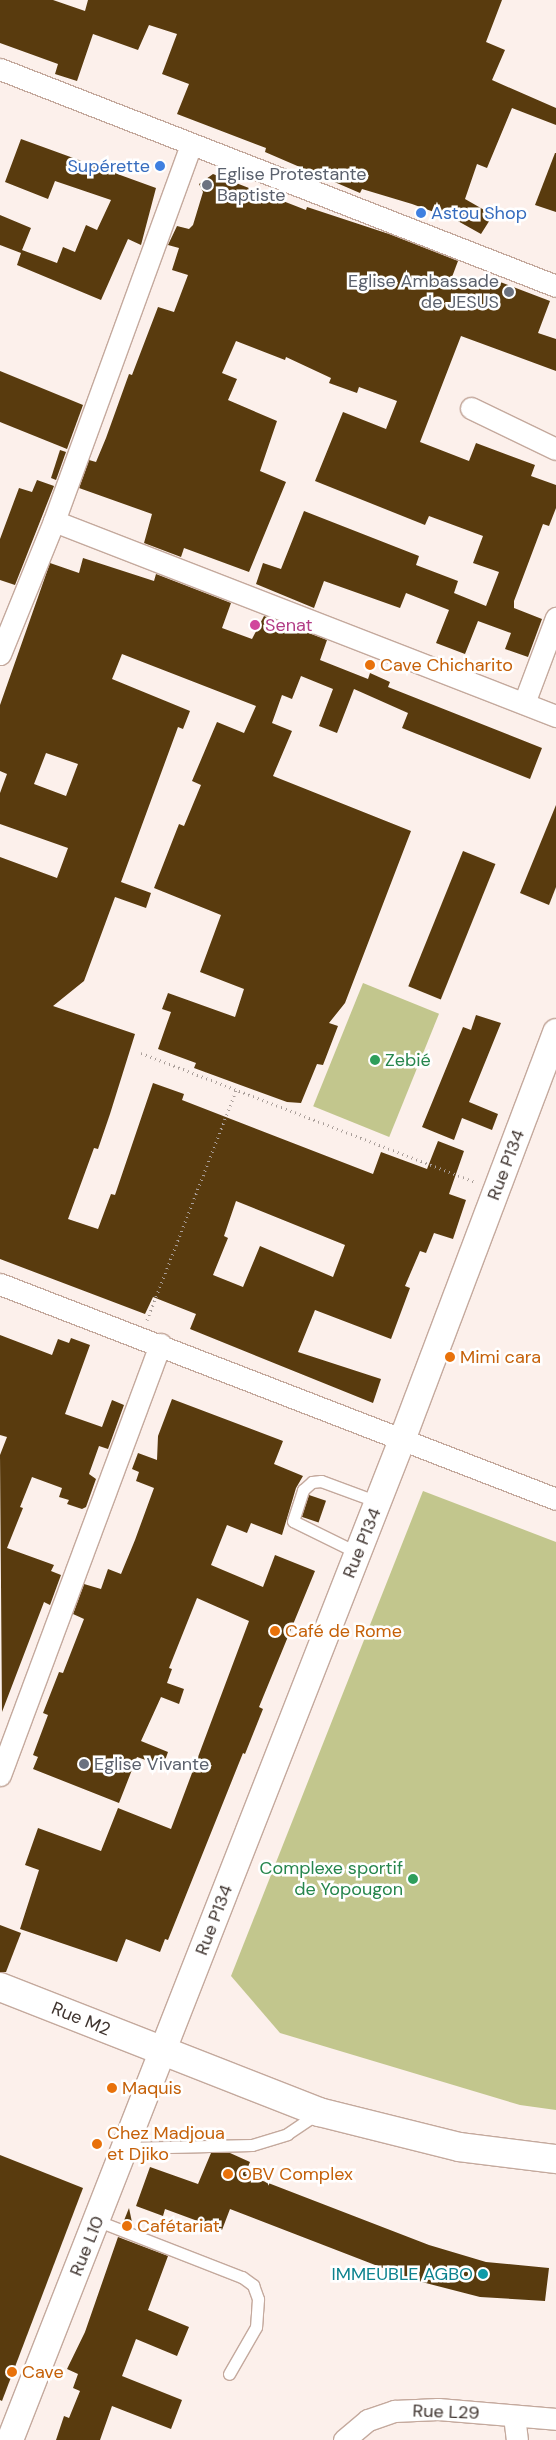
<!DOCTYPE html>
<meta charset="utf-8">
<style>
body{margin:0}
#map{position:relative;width:556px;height:2440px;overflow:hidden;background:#fcf0eb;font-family:"DM Sans",sans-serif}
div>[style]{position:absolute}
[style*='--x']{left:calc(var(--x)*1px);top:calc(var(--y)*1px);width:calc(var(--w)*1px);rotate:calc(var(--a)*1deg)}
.green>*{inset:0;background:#c2c68d;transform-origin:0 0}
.building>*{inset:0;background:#593b0e;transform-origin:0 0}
.path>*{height:3px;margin-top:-1.5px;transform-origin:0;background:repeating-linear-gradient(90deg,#a99e99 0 1px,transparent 0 5px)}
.roads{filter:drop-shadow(1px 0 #c4a99d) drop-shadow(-1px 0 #c4a99d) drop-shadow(0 1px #c4a99d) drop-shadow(0 -1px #c4a99d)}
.service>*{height:11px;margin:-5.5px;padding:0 5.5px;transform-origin:5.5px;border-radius:5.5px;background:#fff}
.minor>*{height:21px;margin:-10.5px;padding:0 10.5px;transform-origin:10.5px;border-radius:10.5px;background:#fff}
.tertiary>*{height:26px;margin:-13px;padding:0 13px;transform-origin:13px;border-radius:13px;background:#fff}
.secondary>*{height:28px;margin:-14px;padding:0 14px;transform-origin:14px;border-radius:14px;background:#fff}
.dots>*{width:14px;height:14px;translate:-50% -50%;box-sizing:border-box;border:2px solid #fff;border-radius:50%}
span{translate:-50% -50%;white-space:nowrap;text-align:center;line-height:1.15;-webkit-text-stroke:5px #fff;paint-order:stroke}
.shop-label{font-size:18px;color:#366cbe}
.right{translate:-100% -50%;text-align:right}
.left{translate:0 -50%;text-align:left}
.worship-label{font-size:18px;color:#5b616d}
.hotel-label{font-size:18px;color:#b23c85}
.food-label{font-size:18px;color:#c56008}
.leisure-label{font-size:18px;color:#27864d}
.street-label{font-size:18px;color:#3f342f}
.culture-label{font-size:18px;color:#0d838f}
</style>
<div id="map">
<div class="green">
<div style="left:363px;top:983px;width:82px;height:133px;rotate:22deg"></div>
<div style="clip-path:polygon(423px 1491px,556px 1542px,556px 2110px,520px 2105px,280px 2033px,231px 1976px)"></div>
</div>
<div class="building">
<div style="clip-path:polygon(0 0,53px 0,85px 11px,88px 0,502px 0,486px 42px,505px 50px,492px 80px,556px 108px,556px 125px,512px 108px,487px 168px,477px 164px,465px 199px,493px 215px,481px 234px,456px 220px,412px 204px,362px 189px,360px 193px,265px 152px,266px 148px,177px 114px,189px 84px,162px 74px,177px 34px,149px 25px,138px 50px,93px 34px,77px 81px,55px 74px,58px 64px,0 43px)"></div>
<div style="clip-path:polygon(21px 139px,156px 188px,141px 245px,128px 239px,101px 300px,17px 265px,21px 253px,0 245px,0 215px,31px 228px,22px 250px,57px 263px,63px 247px,75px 252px,86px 225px,97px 230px,111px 200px,55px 181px,48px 199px,5px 182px)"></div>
<div style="clip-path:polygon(555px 153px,556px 153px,556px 212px,535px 205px)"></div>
<div style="clip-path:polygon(213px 174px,306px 210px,307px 207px,389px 234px,458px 261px,452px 277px,486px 289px,490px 278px,550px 301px,538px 333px,556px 339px,556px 371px,461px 336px,420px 442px,469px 461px,476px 443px,535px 465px,531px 476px,556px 485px,556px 508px,549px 526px,543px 524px,514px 601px,514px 608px,542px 619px,528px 657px,505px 649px,511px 633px,478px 621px,465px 654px,436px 643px,449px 610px,406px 593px,400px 608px,324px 581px,314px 608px,256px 584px,263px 563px,281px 569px,304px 511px,419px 556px,416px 565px,458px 581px,454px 593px,486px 606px,499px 572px,473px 563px,483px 536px,429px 516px,425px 525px,315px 481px,343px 412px,386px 429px,397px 401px,359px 387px,357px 393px,329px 383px,331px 378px,286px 357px,285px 360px,236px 341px,222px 373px,237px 379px,228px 400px,277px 421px,260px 471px,286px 482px,249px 572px,184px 548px,181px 557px,144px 543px,152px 514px,79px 488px,89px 460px,96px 462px,106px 438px,129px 374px,132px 375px,158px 307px,174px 312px,188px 275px,172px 270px,179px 248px,168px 245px,177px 226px,189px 229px,193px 225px,203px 192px,199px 184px)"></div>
<div style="clip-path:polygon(0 371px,83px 405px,67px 449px,0 422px)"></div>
<div style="clip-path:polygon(60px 450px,66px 452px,56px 480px,51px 478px)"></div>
<div style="clip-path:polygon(37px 480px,54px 486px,15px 585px,0 580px,0 539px,19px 488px,32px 492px)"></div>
<div style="clip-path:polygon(evenodd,83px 558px,154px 581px,156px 574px,231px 603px,222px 628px,252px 639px,264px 616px,327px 640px,320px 660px,368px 679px,370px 673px,390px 682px,388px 687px,542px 748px,530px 779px,402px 728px,408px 713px,354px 689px,337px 733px,319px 726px,333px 689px,301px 676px,292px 699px,282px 695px,272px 723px,292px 731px,273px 776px,411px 831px,345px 1003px,329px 1023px,338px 1026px,323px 1065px,317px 1064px,301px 1103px,287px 1102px,194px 1068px,196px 1063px,158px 1049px,171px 1012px,162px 1009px,168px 993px,235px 1017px,244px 989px,200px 972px,221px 915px,154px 888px,179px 824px,184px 826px,201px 785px,192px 781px,217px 722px,244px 733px,256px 706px,122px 654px,112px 679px,190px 711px,183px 729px,178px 727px,121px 882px,151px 893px,146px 908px,115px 897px,84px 981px,53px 1006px,135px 1034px,110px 1114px,98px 1149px,94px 1148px,68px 1219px,98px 1229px,111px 1194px,115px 1195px,153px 1083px,184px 1094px,182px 1100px,373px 1174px,381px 1152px,427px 1169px,438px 1141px,464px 1151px,449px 1194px,466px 1200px,453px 1239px,434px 1233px,426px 1253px,420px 1251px,405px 1286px,410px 1288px,391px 1339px,315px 1310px,298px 1352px,381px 1379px,373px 1403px,190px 1329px,196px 1314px,153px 1297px,145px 1314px,0 1259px,0 857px,57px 878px,68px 848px,0 824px,0 793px,7px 774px,0 771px,0 705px,50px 563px,79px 573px,83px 558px,46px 753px,78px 764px,66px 796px,34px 784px,46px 753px,83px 558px,236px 1201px,345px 1245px,333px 1277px,260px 1246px,243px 1287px,213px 1275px,228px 1238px,224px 1236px,236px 1201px)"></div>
<div style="clip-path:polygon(556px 805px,556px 887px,549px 905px,520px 893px)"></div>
<div style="left:463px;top:851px;width:35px;height:146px;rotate:22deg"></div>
<div style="clip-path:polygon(476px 1015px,501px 1023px,469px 1102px,498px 1114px,492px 1130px,462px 1118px,454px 1140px,422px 1127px,463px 1027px,471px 1030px)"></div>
<div style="clip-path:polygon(0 1335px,52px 1355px,58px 1339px,69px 1343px,71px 1338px,90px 1345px,65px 1414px,102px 1427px,112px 1400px,124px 1405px,108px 1449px,99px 1446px,89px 1474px,96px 1479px,86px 1507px,82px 1509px,67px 1504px,69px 1500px,59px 1497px,62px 1488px,32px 1477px,20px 1507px,23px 1508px,7px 1548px,54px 1565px,51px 1571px,61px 1575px,50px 1605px,44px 1602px,2px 1712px,0 1455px,7px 1437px,0 1435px)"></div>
<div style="clip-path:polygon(172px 1399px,283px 1441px,274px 1464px,303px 1476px,296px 1488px,282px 1535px,251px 1523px,247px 1533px,227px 1525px,211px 1565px,263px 1587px,275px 1555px,315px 1571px,259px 1707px,263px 1709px,245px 1754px,243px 1753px,168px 1940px,165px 1939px,160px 1952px,126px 1939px,117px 1962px,20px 1929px,39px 1870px,25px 1865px,38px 1828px,101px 1851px,118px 1808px,171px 1829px,249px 1621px,197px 1598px,169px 1668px,172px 1669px,167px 1683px,184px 1689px,179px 1704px,161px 1697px,141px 1741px,168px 1752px,163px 1766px,137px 1757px,119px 1803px,33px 1769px,38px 1757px,33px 1755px,48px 1715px,43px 1713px,59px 1672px,63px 1673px,84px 1619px,73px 1614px,84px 1584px,101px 1589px,108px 1569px,121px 1574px,135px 1540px,154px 1488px,136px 1481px,139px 1472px,132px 1469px,138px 1453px,157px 1460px,158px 1436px)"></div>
<div style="left:309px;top:1495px;width:18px;height:23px;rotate:19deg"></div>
<div style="clip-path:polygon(0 1925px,21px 1933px,6px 1972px,0 1972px)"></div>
<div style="clip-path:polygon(211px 2153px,230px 2153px,250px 2162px,245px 2174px,429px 2245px,486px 2262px,549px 2268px,545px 2301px,480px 2297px,414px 2280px,230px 2209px,222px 2230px,165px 2209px,163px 2216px,136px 2206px,150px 2167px,198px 2184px)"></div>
<div style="clip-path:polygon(0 2155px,83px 2188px,2px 2401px,0 2400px)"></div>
<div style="clip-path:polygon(129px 2208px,133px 2227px,123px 2223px)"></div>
<div style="clip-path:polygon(118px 2237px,168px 2256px,148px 2310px,189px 2327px,177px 2356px,136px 2339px,122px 2376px,182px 2400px,171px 2429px,112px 2406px,100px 2440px,56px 2440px,64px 2416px,69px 2418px,80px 2391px,73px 2388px,78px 2374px,67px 2369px,85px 2332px)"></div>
</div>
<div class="path">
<div style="--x:141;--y:1053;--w:358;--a:21.1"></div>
<div style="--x:147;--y:1320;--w:247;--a:-68.8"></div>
</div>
<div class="roads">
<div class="service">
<div style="--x:358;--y:1553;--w:72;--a:-153.8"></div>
<div style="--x:293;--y:1521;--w:33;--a:-72"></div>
<div style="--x:303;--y:1490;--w:12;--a:-42"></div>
<div style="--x:312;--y:1482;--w:9;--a:-6"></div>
<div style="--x:321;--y:1481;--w:61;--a:20.2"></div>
<div style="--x:126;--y:2148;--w:126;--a:-1.4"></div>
<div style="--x:252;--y:2145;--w:37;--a:-17"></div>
<div style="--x:287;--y:2134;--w:36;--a:-34"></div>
<div style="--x:98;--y:2221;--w:155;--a:21.3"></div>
<div style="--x:242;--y:2277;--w:14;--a:36"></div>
<div style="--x:253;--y:2285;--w:15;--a:70"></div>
<div style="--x:258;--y:2299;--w:28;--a:94"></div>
<div style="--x:256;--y:2327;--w:54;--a:119.9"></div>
</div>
<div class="minor">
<div style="--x:0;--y:69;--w:597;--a:21.32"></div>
<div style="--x:471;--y:408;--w:94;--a:25.8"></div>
<div style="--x:54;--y:521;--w:539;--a:21.23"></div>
<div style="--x:0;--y:654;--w:144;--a:-67.9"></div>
<div style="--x:54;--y:521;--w:400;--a:-70"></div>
<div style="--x:524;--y:703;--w:91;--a:-69.4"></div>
<div style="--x:0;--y:1284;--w:596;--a:21.14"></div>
<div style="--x:0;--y:1775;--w:460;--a:-69.6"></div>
<div style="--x:514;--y:2416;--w:24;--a:83"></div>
<div style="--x:344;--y:2440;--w:31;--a:-40"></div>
<div style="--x:368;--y:2420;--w:28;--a:-19"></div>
<div style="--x:394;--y:2411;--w:44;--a:-2.6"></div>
<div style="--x:438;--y:2409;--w:118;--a:4.8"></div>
</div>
<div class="tertiary">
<div style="--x:10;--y:2440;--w:1074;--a:-68.59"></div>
<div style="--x:402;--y:1440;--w:436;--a:-69.3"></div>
</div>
<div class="secondary">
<div style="--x:0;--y:1987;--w:343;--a:21.4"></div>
<div style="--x:319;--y:2112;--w:144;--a:14"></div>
<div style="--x:459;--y:2147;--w:98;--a:7.1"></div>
</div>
</div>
<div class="dots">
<div style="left:160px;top:166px;background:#3f7fe0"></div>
<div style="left:207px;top:185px;background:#6b7280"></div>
<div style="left:421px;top:213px;background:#3f7fe0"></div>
<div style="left:509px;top:292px;background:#6b7280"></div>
<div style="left:255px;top:625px;background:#d1479c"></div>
<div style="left:370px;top:665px;background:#e8710a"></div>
<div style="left:375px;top:1060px;background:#2e9e5b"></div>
<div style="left:450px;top:1357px;background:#e8710a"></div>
<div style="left:275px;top:1631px;background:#e8710a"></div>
<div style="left:84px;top:1764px;background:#6b7280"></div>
<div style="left:413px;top:1879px;background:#2e9e5b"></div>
<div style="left:112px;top:2088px;background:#e8710a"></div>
<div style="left:97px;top:2144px;background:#e8710a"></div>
<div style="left:228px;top:2174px;background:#e8710a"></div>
<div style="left:127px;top:2226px;background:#e8710a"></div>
<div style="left:483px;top:2274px;background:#0f9aa8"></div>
<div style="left:12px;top:2372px;background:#e8710a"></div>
</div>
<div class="shop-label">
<span class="right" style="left:150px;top:166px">Supérette</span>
<span class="left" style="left:431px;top:213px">Astou Shop</span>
</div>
<div class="worship-label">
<span class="left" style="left:217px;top:185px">Eglise Protestante<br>Baptiste</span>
<span class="right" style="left:499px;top:292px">Eglise Ambassade<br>de JESUS</span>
<span class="left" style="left:94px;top:1764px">Eglise Vivante</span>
</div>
<div class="hotel-label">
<span class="left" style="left:265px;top:625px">Senat</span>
</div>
<div class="food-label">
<span class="left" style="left:380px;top:665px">Cave Chicharito</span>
<span class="left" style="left:460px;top:1357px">Mimi cara</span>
<span class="left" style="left:285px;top:1631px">Café de Rome</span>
<span class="left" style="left:122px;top:2088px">Maquis</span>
<span class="left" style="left:107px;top:2144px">Chez Madjoua<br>et Djiko</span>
<span class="left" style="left:238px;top:2174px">OBV Complex</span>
<span class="left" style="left:137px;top:2226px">Cafétariat</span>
<span class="left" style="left:22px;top:2372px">Cave</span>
</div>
<div class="leisure-label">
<span class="left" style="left:385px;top:1060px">Zebié</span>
<span class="right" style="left:403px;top:1879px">Complexe sportif<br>de Yopougon</span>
</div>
<div class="street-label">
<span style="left:506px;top:1165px;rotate:-69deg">Rue P134</span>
<span style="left:362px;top:1543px;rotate:-68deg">Rue P134</span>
<span style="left:214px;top:1920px;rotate:-69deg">Rue P134</span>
<span style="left:81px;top:2019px;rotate:22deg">Rue M2</span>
<span style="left:87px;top:2246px;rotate:-68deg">Rue L10</span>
<span style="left:446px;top:2412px;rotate:2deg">Rue L29</span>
</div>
<div class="culture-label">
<span class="right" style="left:473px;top:2274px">IMMEUBLE AGBO</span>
</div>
</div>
